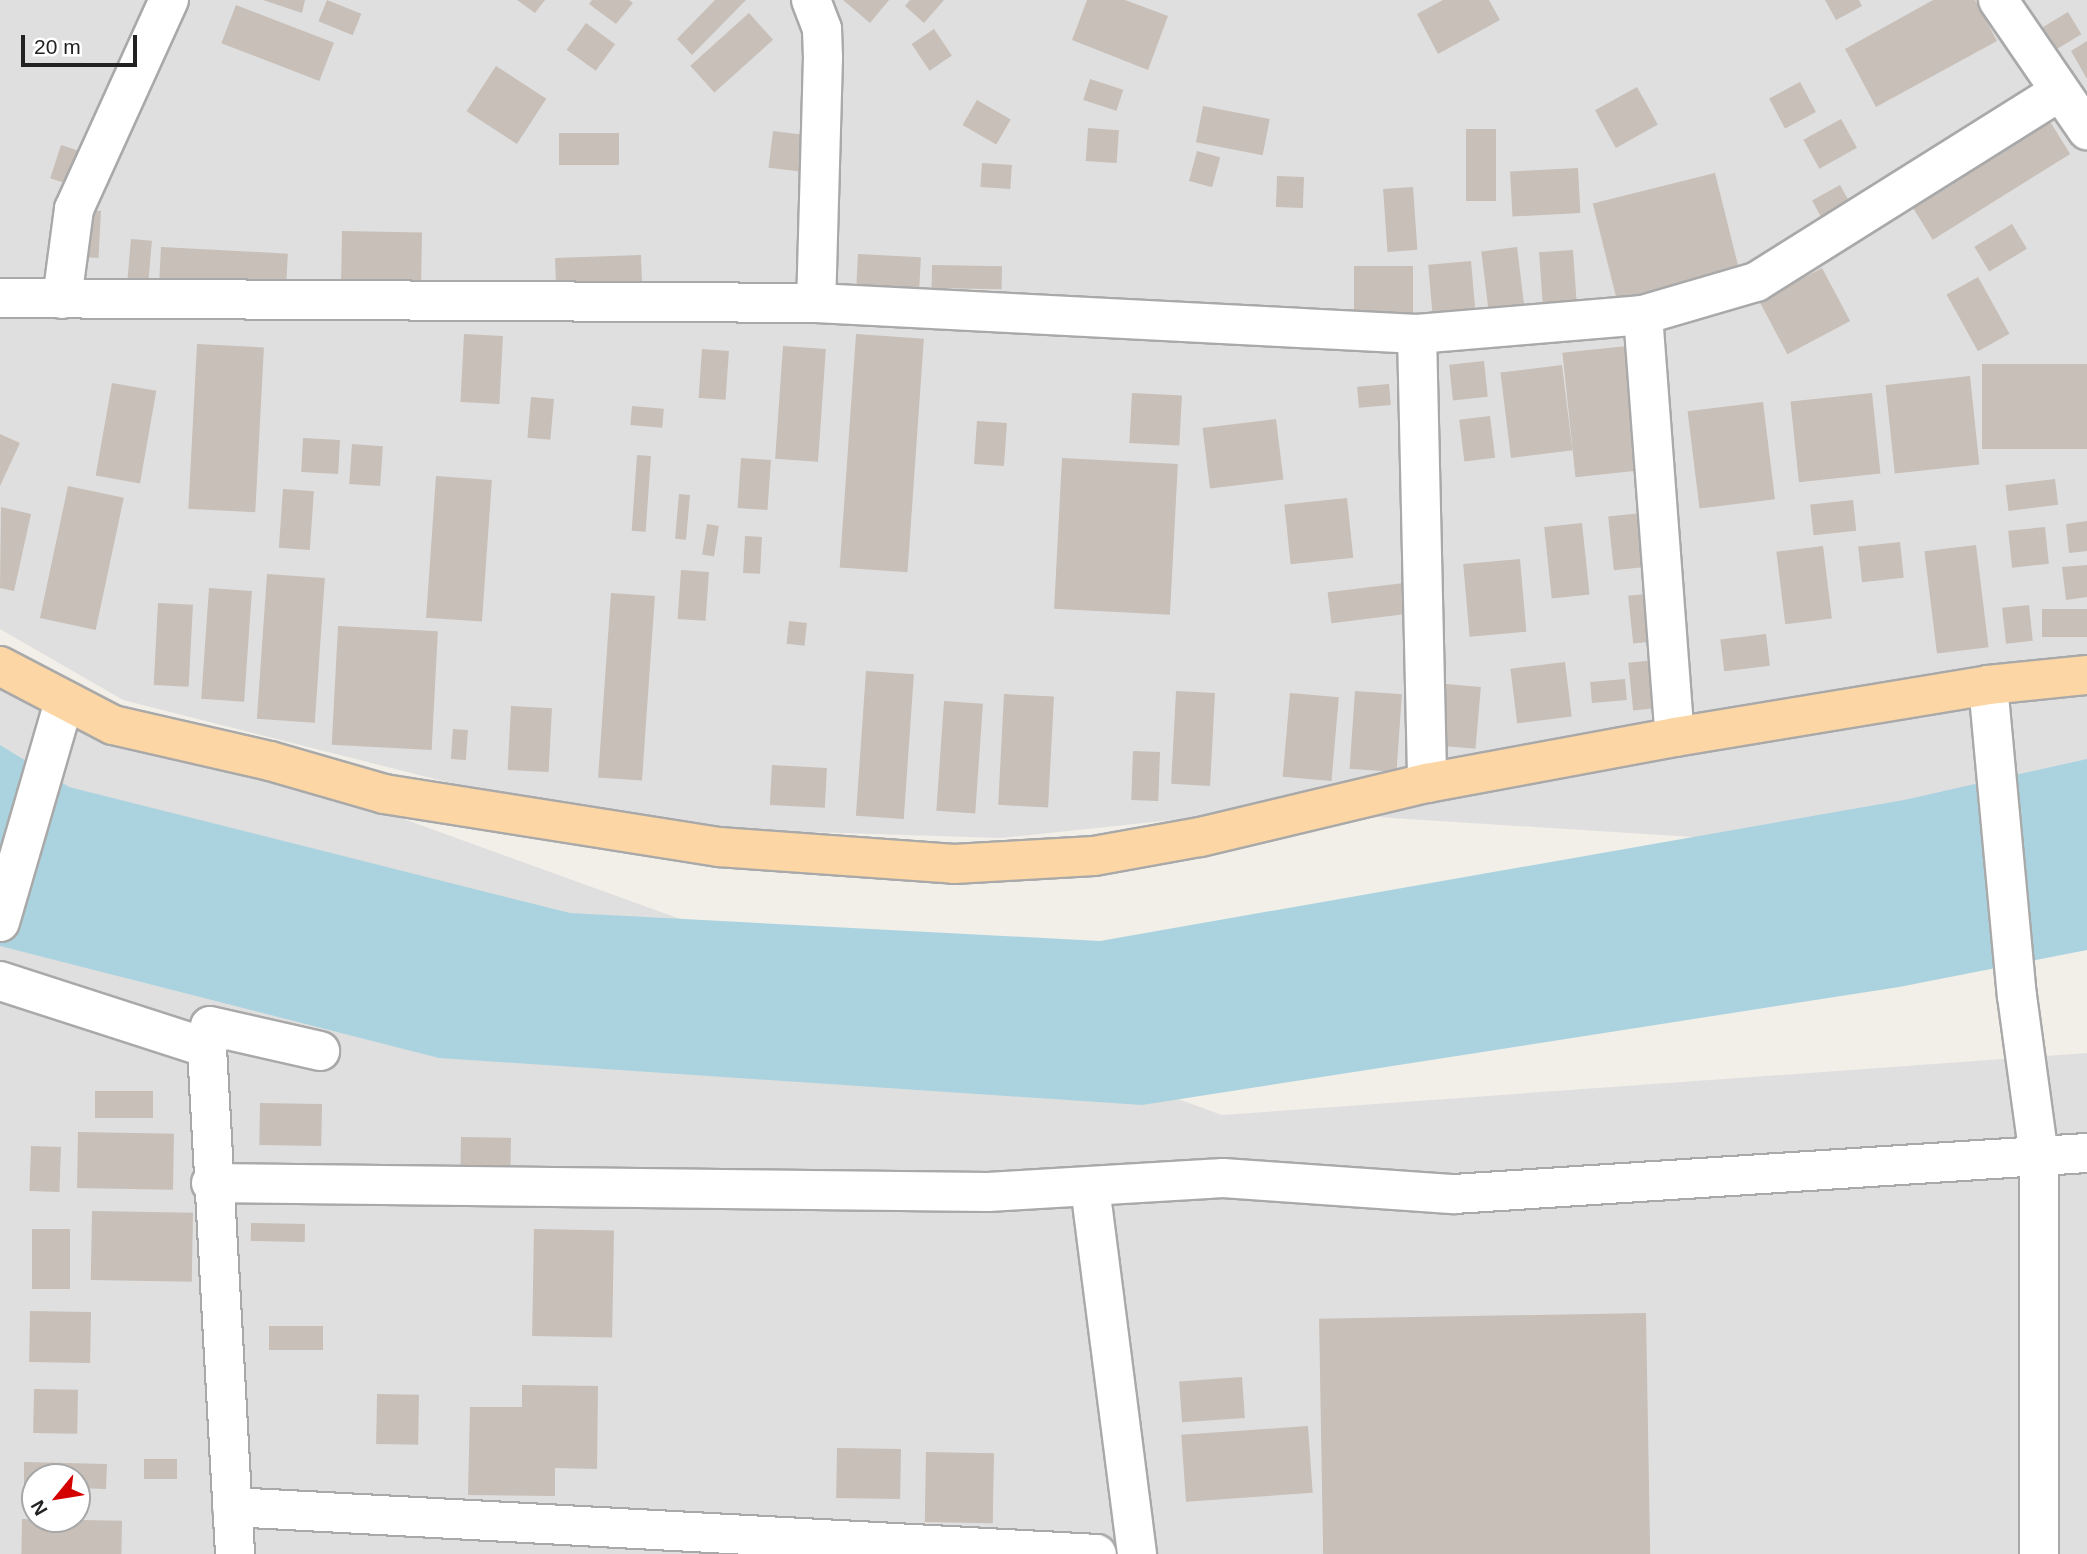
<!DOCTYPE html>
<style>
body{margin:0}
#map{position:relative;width:2087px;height:1554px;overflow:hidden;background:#f2efe9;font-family:Helvetica,sans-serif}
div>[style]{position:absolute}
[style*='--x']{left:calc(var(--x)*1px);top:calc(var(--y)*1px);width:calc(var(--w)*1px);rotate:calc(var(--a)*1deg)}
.residential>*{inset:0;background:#e0dfdf}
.water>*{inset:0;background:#aad3df}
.building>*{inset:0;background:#c7bfb8;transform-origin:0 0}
.roads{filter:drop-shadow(2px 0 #a9a9a9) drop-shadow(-2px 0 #a9a9a9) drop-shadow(0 2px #a9a9a9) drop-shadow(0 -2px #a9a9a9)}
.minor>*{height:38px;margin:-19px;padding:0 19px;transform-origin:19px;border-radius:19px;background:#fff}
.primary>*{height:38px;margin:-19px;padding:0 19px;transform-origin:19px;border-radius:19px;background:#fcd6a4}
span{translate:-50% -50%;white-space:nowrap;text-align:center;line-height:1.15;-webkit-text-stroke:7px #fff;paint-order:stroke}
.north{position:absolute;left:21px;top:1463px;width:70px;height:70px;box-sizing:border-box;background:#fff;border:2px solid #a7a7a7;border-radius:50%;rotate:240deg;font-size:19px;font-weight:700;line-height:28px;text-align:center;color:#222}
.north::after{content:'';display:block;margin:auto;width:24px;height:32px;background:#d40000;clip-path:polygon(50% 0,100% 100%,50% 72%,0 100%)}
.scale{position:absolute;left:21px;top:35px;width:116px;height:32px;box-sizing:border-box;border:4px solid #222;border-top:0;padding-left:9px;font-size:21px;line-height:24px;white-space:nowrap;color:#222;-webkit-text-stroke:5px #fff;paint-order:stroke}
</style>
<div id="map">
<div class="residential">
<div style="clip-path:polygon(0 0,2087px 0,2087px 862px,1267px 810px,1001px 838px,620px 826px,123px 700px,0 629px)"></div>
<div style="clip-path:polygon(evenodd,0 673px,1222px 1115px,2087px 1053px,2087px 1554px,0 1554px,0 673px,35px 1477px,77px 1477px,77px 1519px,35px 1519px,35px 1477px)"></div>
</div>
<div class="water">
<div style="clip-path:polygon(0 745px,69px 787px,570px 913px,1100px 941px,1904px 800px,2087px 759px,2087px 950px,1899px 987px,1142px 1105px,439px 1058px,0 946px)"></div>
</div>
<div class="building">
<div style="clip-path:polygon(263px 0,305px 0,302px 13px)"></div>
<div style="left:327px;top:0;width:37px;height:23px;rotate:22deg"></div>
<div style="clip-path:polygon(517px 0,545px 0,535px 13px)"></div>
<div style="clip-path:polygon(592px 0,629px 0,633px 3px,616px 24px,589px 4px)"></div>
<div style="clip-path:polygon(715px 0,746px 0,692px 55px,677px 39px)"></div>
<div style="clip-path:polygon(843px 0,889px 0,870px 23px)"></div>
<div style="clip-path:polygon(910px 0,944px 0,924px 23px,905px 6px)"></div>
<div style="clip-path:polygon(1087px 0,1125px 0,1168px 16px,1148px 70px,1072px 40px)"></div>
<div style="clip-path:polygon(1443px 0,1489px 0,1500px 20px,1438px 54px,1417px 14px)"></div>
<div style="clip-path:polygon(1825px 0,1859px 0,1862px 6px,1836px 20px)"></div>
<div style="clip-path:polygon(1933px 0,1975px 0,1997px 41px,1876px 107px,1845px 49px)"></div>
<div style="left:236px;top:5px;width:105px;height:41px;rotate:21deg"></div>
<div style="left:2068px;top:12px;width:26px;height:30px;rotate:59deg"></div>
<div style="left:749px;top:13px;width:36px;height:79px;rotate:48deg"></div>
<div style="left:586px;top:23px;width:36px;height:33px;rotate:36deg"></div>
<div style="left:934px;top:29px;width:32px;height:27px;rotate:56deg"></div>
<div style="clip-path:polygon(2087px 41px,2087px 79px,2071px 51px)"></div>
<div style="left:496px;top:66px;width:60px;height:54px;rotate:33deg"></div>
<div style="left:1090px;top:79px;width:35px;height:22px;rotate:18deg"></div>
<div style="left:1800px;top:82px;width:34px;height:35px;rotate:62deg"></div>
<div style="left:1637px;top:87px;width:43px;height:48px;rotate:61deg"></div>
<div style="left:977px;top:100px;width:39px;height:29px;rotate:30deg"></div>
<div style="left:1203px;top:106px;width:68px;height:37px;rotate:11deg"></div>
<div style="left:1841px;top:119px;width:33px;height:43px;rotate:61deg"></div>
<div style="left:2049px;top:120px;width:40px;height:162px;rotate:58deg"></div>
<div style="left:1088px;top:128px;width:31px;height:33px;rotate:4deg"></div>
<div style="left:1466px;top:129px;width:30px;height:72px"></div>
<div style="left:773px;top:131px;width:38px;height:37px;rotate:7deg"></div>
<div style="left:559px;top:133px;width:60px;height:32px"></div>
<div style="left:61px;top:145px;width:25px;height:35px;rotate:18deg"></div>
<div style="left:1197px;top:151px;width:24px;height:31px;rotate:15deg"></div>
<div style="left:982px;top:163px;width:30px;height:24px;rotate:4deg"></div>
<div style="left:1578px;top:168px;width:45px;height:68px;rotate:87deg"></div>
<div style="left:1715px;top:173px;width:99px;height:126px;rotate:76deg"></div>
<div style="left:1277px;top:176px;width:27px;height:31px;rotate:2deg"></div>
<div style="left:1840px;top:185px;width:29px;height:32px;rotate:61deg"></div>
<div style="left:1413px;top:187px;width:63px;height:30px;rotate:86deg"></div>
<div style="left:82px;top:210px;width:19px;height:47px;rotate:3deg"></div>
<div style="left:2012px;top:224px;width:29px;height:44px;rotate:59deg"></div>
<div style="left:342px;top:231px;width:80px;height:57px;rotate:1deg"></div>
<div style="left:131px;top:239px;width:21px;height:48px;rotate:5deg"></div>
<div style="left:161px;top:247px;width:127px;height:38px;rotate:3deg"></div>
<div style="left:1517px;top:247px;width:69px;height:36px;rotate:83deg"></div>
<div style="left:1573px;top:250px;width:56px;height:34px;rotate:86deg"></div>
<div style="left:858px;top:254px;width:63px;height:31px;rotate:3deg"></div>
<div style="left:641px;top:255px;width:38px;height:86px;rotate:88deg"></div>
<div style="left:1471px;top:261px;width:55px;height:43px;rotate:85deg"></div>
<div style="left:932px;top:265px;width:70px;height:23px;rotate:1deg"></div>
<div style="left:1354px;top:266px;width:59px;height:51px"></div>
<div style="left:1822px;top:268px;width:60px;height:71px;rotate:62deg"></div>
<div style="left:1978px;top:277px;width:65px;height:36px;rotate:61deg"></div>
<div style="left:464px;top:334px;width:39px;height:68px;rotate:3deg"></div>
<div style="left:856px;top:334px;width:68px;height:234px;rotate:4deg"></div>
<div style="left:197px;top:344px;width:67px;height:165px;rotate:3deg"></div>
<div style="left:1637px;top:345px;width:125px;height:75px;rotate:84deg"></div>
<div style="left:783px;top:346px;width:43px;height:113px;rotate:4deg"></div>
<div style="left:702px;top:349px;width:27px;height:49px;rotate:4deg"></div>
<div style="left:1484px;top:361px;width:36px;height:35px;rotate:84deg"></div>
<div style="left:2087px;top:364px;width:85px;height:105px;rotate:90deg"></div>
<div style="left:1562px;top:365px;width:86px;height:62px;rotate:83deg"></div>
<div style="left:1970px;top:376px;width:89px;height:85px;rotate:84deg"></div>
<div style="left:112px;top:383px;width:45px;height:94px;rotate:10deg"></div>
<div style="left:1389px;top:384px;width:21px;height:32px;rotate:85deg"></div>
<div style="left:1132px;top:393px;width:50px;height:50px;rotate:3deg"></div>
<div style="left:1872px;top:393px;width:81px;height:82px;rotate:84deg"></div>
<div style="left:531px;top:397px;width:23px;height:41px;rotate:5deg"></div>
<div style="left:1763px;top:402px;width:98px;height:76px;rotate:83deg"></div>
<div style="left:632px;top:406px;width:32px;height:19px;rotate:5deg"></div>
<div style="left:1490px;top:416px;width:42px;height:31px;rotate:83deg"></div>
<div style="left:1276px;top:419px;width:61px;height:74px;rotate:83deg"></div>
<div style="left:977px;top:421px;width:30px;height:43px;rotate:4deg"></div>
<div style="clip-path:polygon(0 434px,20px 443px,0 486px)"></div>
<div style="left:303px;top:438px;width:37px;height:34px;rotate:3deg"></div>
<div style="left:352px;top:444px;width:31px;height:40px;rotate:4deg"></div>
<div style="left:637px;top:455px;width:14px;height:76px;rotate:4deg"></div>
<div style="left:741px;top:458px;width:30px;height:50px;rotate:4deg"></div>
<div style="left:1062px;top:458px;width:116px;height:151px;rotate:3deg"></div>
<div style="left:436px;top:476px;width:56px;height:142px;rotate:4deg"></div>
<div style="left:2055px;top:479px;width:26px;height:50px;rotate:83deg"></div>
<div style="left:68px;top:486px;width:57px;height:135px;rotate:12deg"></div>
<div style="left:283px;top:489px;width:31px;height:59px;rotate:4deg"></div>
<div style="left:679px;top:494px;width:11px;height:45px;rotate:5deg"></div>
<div style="left:1347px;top:498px;width:60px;height:63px;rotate:84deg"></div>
<div style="left:1853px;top:500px;width:31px;height:43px;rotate:84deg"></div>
<div style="clip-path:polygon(1px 507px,31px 514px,14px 591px,0 588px)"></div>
<div style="left:1642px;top:513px;width:54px;height:34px;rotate:84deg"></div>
<div style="clip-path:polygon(2087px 521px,2087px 551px,2069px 553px,2066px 524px)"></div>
<div style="left:1582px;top:523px;width:72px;height:38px;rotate:84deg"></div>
<div style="left:707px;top:524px;width:12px;height:31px;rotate:9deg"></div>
<div style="left:2045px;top:527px;width:37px;height:37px;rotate:84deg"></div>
<div style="left:745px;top:536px;width:17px;height:37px;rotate:3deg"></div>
<div style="left:1900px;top:542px;width:36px;height:42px;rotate:84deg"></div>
<div style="left:1976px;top:545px;width:103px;height:52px;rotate:83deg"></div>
<div style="left:1823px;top:546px;width:73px;height:47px;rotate:83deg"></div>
<div style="left:1520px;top:559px;width:73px;height:57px;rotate:85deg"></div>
<div style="clip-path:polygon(2087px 565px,2087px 597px,2066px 600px,2062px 567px)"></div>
<div style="left:681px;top:570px;width:28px;height:49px;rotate:4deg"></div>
<div style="left:267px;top:574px;width:58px;height:145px;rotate:4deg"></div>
<div style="left:1412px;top:582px;width:31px;height:85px;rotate:83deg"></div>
<div style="left:209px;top:588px;width:43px;height:111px;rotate:4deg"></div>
<div style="left:611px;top:593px;width:44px;height:185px;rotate:4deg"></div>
<div style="left:1655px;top:593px;width:48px;height:27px;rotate:84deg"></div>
<div style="left:158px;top:603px;width:35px;height:82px;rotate:3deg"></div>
<div style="left:2029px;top:605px;width:36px;height:27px;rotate:84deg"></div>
<div style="left:2087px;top:609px;width:28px;height:45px;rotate:90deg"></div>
<div style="left:789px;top:621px;width:18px;height:23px;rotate:6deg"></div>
<div style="left:338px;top:626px;width:100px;height:119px;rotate:3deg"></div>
<div style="left:1766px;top:634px;width:32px;height:46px;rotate:83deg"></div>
<div style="left:1664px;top:659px;width:48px;height:36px;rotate:84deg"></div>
<div style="left:1565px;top:662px;width:55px;height:55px;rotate:83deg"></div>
<div style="left:866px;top:671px;width:48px;height:145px;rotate:4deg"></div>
<div style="left:1625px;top:679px;width:21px;height:35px;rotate:85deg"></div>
<div style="left:1446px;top:684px;width:35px;height:62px;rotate:5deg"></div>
<div style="left:1176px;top:691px;width:39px;height:93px;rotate:3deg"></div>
<div style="left:1355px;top:691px;width:47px;height:78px;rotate:4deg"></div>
<div style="left:1290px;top:693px;width:49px;height:84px;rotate:5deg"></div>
<div style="left:1004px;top:694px;width:50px;height:111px;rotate:3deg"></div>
<div style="left:944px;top:701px;width:39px;height:110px;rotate:4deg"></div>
<div style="left:511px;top:706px;width:41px;height:64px;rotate:3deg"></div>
<div style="left:453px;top:729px;width:15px;height:30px;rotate:4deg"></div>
<div style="left:1133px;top:751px;width:27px;height:49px;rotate:2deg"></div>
<div style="left:772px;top:765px;width:55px;height:40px;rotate:3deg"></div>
<div style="left:95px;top:1091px;width:58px;height:27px"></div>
<div style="left:260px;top:1103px;width:62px;height:42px;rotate:1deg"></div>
<div style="left:78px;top:1132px;width:96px;height:56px;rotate:1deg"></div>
<div style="left:461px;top:1137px;width:50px;height:28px;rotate:1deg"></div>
<div style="left:31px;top:1146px;width:30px;height:45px;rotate:2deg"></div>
<div style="left:92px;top:1211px;width:101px;height:69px;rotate:1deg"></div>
<div style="left:251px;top:1223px;width:54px;height:18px;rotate:1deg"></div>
<div style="left:32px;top:1229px;width:38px;height:60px"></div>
<div style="left:534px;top:1229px;width:80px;height:107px;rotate:1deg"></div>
<div style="left:30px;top:1311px;width:61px;height:51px;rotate:1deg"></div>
<div style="left:1646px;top:1313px;width:241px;height:327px;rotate:89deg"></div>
<div style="left:269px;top:1326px;width:54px;height:24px"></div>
<div style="left:1242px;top:1377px;width:41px;height:63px;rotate:86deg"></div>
<div style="clip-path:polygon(522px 1385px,598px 1386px,597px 1469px,555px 1468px,555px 1496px,468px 1495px,470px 1407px,522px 1407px)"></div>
<div style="left:34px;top:1389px;width:44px;height:44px;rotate:1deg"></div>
<div style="left:377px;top:1394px;width:42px;height:50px;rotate:1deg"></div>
<div style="left:1308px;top:1426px;width:67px;height:127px;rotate:86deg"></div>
<div style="left:837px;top:1448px;width:64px;height:50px;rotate:1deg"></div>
<div style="left:926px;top:1452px;width:68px;height:70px;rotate:1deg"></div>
<div style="left:144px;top:1459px;width:33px;height:20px"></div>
<div style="clip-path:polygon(24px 1462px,107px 1464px,106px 1489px,77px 1488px,77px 1477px,35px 1477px,35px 1487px,24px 1487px)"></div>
<div style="left:22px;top:1519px;width:100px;height:35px;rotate:1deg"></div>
</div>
<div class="roads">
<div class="minor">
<div style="--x:811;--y:0;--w:31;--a:69"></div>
<div style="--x:822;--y:29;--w:28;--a:88"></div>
<div style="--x:823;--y:57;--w:246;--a:91.6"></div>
<div style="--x:1998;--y:0;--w:158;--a:55.6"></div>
<div style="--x:0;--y:298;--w:816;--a:0.35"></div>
<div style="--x:816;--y:303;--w:602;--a:2.95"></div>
<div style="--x:1417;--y:334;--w:227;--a:-4.8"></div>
<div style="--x:1643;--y:315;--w:118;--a:-16.3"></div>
<div style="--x:1756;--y:282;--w:358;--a:-32.1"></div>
<div style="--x:62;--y:299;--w:91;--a:-82.4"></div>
<div style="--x:74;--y:209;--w:230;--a:-65.6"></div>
<div style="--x:1643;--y:315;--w:423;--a:85.7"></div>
<div style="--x:1417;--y:334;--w:449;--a:88.7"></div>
<div style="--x:1988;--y:685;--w:312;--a:84.7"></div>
<div style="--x:2017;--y:996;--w:162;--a:82.2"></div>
<div style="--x:2039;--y:1156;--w:398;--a:90"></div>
<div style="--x:0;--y:922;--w:229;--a:-73.8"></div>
<div style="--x:0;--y:981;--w:218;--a:17.9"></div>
<div style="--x:207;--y:1048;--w:22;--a:-82"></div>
<div style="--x:210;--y:1026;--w:113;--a:12.8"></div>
<div style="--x:207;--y:1048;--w:507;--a:86.83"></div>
<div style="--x:211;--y:1183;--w:777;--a:0.66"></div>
<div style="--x:988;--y:1192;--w:235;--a:-3.4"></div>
<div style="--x:1223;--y:1178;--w:232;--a:4"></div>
<div style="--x:1454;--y:1194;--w:634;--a:-3.71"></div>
<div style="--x:1090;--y:1187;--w:370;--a:82.7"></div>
<div style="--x:232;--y:1507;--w:866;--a:3.11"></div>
</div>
<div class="primary">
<div style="--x:0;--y:666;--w:127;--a:27.6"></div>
<div style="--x:113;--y:725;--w:161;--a:12.9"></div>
<div style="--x:270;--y:761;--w:119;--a:16.1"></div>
<div style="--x:384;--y:794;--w:339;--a:9"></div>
<div style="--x:719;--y:847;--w:236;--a:4.1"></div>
<div style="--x:954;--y:864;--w:140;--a:-3.3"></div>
<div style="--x:1094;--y:856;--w:108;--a:-10.2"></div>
<div style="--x:1200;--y:837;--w:233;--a:-13.4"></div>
<div style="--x:1427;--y:783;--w:252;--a:-10.5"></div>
<div style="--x:1675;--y:737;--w:317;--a:-9.4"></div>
<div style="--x:1988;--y:685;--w:100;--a:-5.8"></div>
</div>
</div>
<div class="north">N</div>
<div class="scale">20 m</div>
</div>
